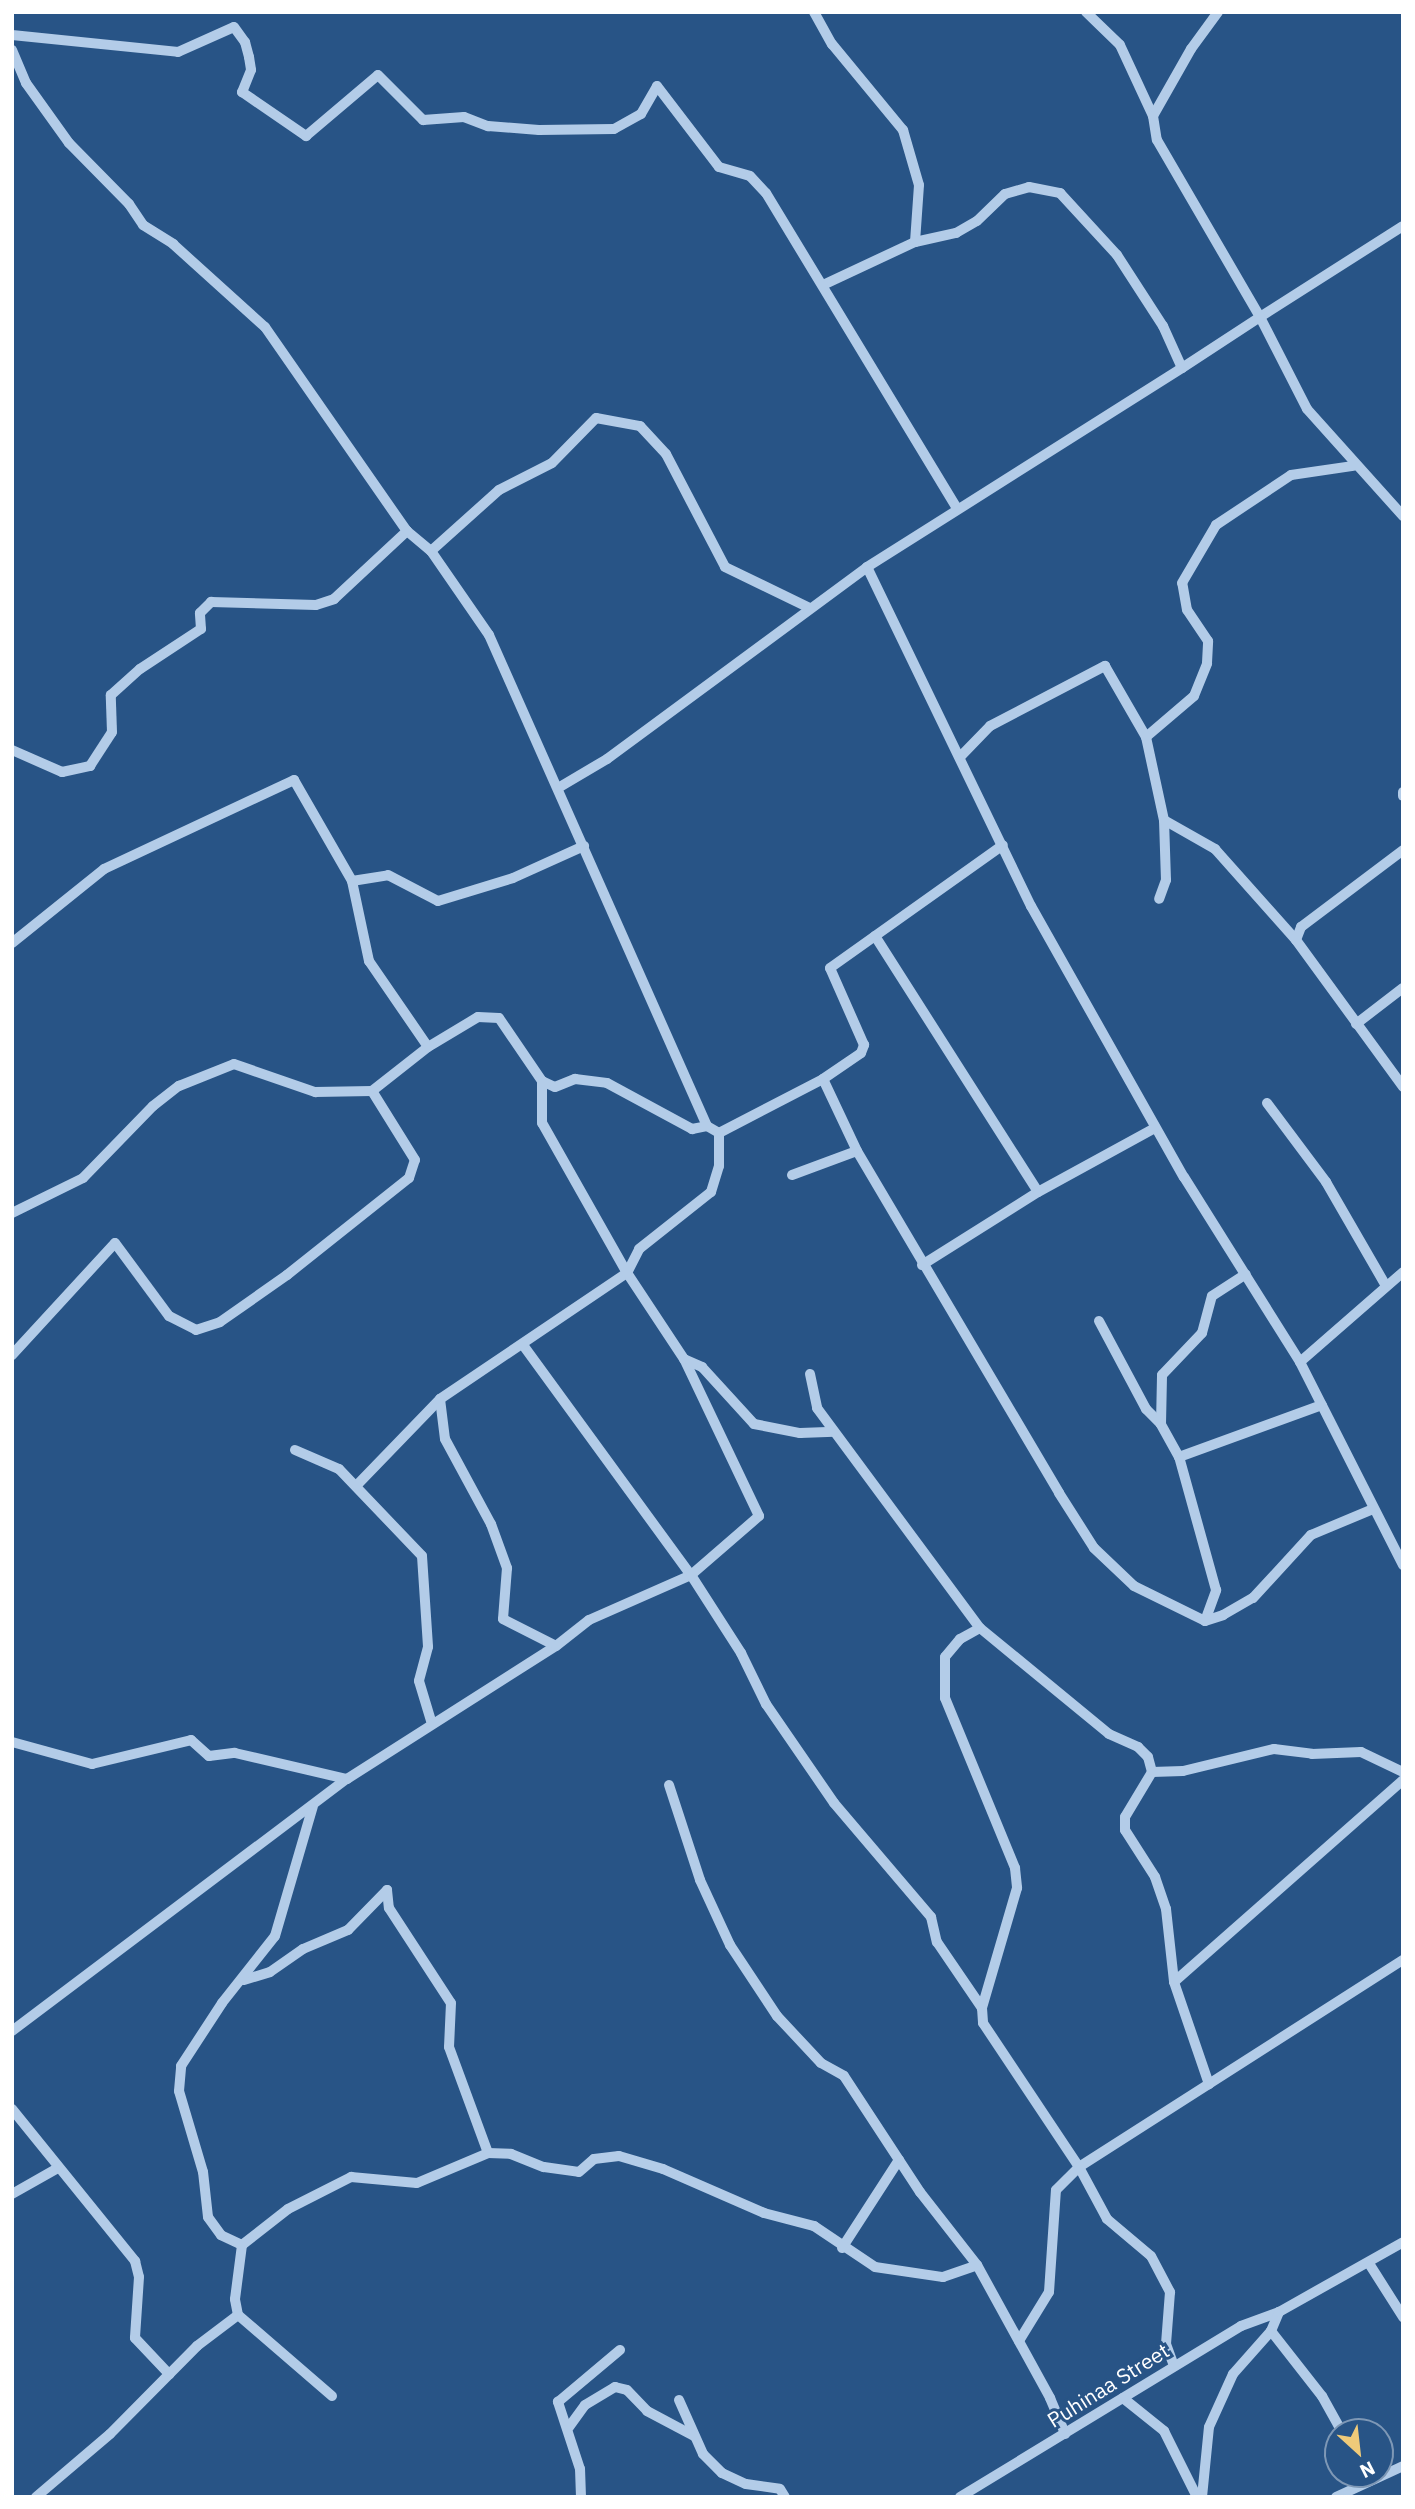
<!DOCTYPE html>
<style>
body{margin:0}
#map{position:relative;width:1415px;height:2509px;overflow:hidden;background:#285486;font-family:"IBM Plex Sans",sans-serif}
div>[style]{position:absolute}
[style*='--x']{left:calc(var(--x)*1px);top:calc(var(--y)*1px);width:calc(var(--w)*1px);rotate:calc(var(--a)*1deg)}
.minor>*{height:10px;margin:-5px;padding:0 5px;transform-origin:5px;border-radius:5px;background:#b3cce8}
span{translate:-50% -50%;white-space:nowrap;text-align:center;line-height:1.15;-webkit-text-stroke:6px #285486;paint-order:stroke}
.street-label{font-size:21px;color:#fff}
.frame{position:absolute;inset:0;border:14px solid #fff;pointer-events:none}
.north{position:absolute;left:1324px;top:2418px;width:70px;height:70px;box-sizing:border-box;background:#285486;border:2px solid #7e98b6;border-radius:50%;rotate:153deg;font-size:19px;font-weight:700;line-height:28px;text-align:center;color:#fff}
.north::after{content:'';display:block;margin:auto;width:24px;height:32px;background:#efca79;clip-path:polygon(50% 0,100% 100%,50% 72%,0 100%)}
</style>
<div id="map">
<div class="minor">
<div style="--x:814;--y:12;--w:37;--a:61"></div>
<div style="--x:832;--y:44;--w:112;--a:50.5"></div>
<div style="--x:903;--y:130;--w:57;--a:73.8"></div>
<div style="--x:919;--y:185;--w:57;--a:94"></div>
<div style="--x:1086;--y:12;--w:47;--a:44.1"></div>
<div style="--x:1120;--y:45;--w:78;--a:65.1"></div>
<div style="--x:1218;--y:12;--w:46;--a:126.1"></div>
<div style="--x:1191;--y:49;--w:77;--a:119.6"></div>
<div style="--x:1153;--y:116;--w:24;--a:81"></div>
<div style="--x:1157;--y:140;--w:205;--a:59.8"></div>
<div style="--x:1260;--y:317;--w:169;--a:-32.5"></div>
<div style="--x:12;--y:35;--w:167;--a:5.8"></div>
<div style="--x:178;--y:52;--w:61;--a:-24.1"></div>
<div style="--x:234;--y:27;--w:19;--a:54"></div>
<div style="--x:245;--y:42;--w:16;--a:75"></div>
<div style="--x:249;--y:57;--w:13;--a:81"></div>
<div style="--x:251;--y:70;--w:24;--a:112"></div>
<div style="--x:242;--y:92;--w:78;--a:34.5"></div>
<div style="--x:306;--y:136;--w:94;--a:-40.3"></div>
<div style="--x:378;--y:75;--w:64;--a:45"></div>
<div style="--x:423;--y:120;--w:41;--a:-4.2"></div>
<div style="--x:464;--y:117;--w:26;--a:21"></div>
<div style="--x:488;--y:126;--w:51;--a:4.5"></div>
<div style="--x:539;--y:130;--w:75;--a:-0.8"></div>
<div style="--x:614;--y:129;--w:31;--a:-29"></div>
<div style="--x:641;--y:114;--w:32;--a:-60"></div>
<div style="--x:657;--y:86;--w:102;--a:52.6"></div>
<div style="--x:719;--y:167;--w:32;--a:16"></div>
<div style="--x:750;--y:176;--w:23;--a:47"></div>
<div style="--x:766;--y:193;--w:369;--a:58.8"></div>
<div style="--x:12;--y:50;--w:36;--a:67"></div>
<div style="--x:26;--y:83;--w:74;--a:54.4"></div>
<div style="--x:69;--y:143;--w:86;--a:45.5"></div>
<div style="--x:129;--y:204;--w:25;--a:56"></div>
<div style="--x:143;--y:225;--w:36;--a:32"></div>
<div style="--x:173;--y:244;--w:124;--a:42.1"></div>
<div style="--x:265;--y:327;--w:249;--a:55.2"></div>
<div style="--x:407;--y:531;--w:31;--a:40"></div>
<div style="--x:431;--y:551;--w:102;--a:55.4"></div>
<div style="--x:489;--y:635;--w:537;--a:66.06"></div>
<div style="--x:707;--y:1126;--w:14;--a:30"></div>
<div style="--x:719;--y:1133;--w:117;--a:-27.4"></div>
<div style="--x:823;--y:1079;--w:46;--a:-34.4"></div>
<div style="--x:861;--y:1053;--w:9;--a:-69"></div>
<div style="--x:864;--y:1045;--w:84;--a:-113.8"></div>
<div style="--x:830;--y:968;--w:212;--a:-35.4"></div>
<div style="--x:823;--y:285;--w:102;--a:-25.1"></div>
<div style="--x:915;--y:242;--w:42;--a:-12.4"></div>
<div style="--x:956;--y:233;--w:24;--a:-30"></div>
<div style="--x:977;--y:221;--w:39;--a:-44"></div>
<div style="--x:1005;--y:194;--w:25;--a:-16"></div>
<div style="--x:1029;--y:187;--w:32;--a:11"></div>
<div style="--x:1060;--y:193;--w:84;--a:47.4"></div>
<div style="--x:1117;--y:255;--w:85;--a:57.1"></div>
<div style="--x:1163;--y:326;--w:46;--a:65.7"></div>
<div style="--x:1182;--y:368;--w:93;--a:-33.2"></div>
<div style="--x:1260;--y:317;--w:103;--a:62.9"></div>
<div style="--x:1307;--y:409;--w:144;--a:48.1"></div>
<div style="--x:1182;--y:368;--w:373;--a:147.7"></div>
<div style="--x:867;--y:567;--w:377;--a:64.2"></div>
<div style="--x:1031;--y:906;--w:311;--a:60.6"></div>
<div style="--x:1184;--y:1177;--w:218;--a:57.9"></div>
<div style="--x:1300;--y:1362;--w:228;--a:63.1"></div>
<div style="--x:431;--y:551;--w:91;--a:-41.9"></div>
<div style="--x:499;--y:490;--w:59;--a:-27"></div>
<div style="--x:552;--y:463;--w:63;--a:-45.6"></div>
<div style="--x:596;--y:418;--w:45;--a:10.3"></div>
<div style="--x:640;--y:426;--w:38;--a:47"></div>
<div style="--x:666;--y:454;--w:127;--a:62.4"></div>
<div style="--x:725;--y:567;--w:94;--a:25.8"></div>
<div style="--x:1146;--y:737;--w:63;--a:-40.5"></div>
<div style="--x:1194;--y:696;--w:35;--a:-68"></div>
<div style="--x:1207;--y:663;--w:22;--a:-87"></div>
<div style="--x:1208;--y:641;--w:37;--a:-124"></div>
<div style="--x:1187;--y:610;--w:27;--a:-100"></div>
<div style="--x:1182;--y:583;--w:67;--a:-59.6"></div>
<div style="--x:1216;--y:525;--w:90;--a:-33.7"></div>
<div style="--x:1291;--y:475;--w:63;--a:-8.3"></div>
<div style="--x:12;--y:750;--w:55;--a:23.7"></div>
<div style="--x:62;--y:772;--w:29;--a:-12"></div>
<div style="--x:90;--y:766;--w:40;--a:-57.1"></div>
<div style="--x:112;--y:732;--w:37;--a:-92"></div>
<div style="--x:111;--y:695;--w:39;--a:-42"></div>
<div style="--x:140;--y:669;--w:73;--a:-33.3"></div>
<div style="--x:201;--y:629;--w:16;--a:-94"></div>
<div style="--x:200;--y:613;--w:16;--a:-45"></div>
<div style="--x:211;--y:602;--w:105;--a:1.6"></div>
<div style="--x:316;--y:605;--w:19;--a:-18"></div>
<div style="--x:334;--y:599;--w:100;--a:-43"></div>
<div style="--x:960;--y:757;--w:43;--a:-45.9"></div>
<div style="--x:990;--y:726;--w:130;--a:-27.6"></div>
<div style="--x:1105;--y:666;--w:82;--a:60"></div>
<div style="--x:1146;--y:737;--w:85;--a:77.8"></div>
<div style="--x:1164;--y:820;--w:60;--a:88.1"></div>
<div style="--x:1166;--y:880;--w:20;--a:110"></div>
<div style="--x:558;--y:788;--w:57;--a:-30.6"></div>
<div style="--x:607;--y:759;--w:323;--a:-36.4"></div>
<div style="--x:1403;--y:792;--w:4;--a:90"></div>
<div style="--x:1164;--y:820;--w:59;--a:29.6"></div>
<div style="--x:1215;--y:849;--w:122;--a:48.3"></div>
<div style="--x:1296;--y:940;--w:182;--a:53.9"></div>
<div style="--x:352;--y:881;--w:36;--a:-9"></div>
<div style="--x:388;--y:875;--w:56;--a:27.5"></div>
<div style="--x:438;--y:901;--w:78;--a:-17"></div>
<div style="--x:513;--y:878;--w:78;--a:-24.3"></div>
<div style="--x:875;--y:936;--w:303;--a:57.5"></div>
<div style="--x:1296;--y:940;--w:14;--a:-69"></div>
<div style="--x:1301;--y:927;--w:128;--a:-37"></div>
<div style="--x:12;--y:943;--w:118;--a:-38.8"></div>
<div style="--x:104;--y:869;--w:210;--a:-25.1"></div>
<div style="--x:294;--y:780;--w:116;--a:60.1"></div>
<div style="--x:352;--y:881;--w:82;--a:78"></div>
<div style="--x:369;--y:961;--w:104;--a:55.5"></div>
<div style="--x:1356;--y:1024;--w:59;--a:-37.5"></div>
<div style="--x:823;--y:1079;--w:80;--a:64.7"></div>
<div style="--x:1267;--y:1103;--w:99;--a:53.2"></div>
<div style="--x:1326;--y:1182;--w:120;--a:60"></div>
<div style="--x:792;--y:1175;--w:69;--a:-20.3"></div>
<div style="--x:857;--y:1151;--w:397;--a:59.4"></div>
<div style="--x:1059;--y:1493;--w:65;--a:57.5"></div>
<div style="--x:1094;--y:1548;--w:55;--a:43.5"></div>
<div style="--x:1134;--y:1586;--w:79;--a:26.2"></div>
<div style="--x:1205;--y:1621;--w:19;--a:-18"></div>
<div style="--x:1223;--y:1615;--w:34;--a:-30"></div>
<div style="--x:1253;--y:1598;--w:86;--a:-47.4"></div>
<div style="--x:1311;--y:1535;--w:67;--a:-22.8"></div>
<div style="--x:12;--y:1213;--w:79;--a:-26.2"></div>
<div style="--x:83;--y:1178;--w:100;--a:-45.8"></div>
<div style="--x:153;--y:1106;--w:33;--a:-38"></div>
<div style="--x:179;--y:1086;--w:59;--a:-21.8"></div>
<div style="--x:234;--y:1064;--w:86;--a:19.1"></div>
<div style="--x:315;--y:1092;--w:57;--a:-1"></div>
<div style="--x:372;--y:1091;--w:71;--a:-38.2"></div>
<div style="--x:428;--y:1047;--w:58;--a:-31"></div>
<div style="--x:478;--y:1017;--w:21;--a:3"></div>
<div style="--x:499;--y:1018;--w:76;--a:55.7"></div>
<div style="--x:542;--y:1081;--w:14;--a:25"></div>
<div style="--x:555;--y:1087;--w:22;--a:-22"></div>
<div style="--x:575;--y:1079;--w:32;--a:7"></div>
<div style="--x:607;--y:1083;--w:97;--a:28.4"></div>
<div style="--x:692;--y:1129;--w:15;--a:-11"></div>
<div style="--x:922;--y:1265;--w:137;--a:-32.2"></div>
<div style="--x:1038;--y:1192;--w:133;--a:-28.7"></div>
<div style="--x:1099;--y:1321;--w:100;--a:61.9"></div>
<div style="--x:1146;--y:1409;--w:21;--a:45"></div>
<div style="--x:523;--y:1345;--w:285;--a:53.9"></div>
<div style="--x:691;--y:1575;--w:93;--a:57.3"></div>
<div style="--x:741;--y:1653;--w:57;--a:63.9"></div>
<div style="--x:766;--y:1704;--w:120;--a:55.5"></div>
<div style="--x:834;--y:1803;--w:150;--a:49.6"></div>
<div style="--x:931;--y:1917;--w:26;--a:77"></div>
<div style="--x:937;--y:1942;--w:80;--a:55.7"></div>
<div style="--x:982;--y:2008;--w:15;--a:86"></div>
<div style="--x:983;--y:2023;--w:173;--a:56.3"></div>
<div style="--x:1079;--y:2167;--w:59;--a:61.7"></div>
<div style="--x:1107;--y:2219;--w:57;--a:40.1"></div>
<div style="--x:1151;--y:2256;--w:41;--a:62.2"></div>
<div style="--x:1170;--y:2292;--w:52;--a:94.4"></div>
<div style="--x:1166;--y:2344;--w:23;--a:70"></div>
<div style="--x:12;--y:1355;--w:152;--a:-47.4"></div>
<div style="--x:115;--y:1243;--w:91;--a:53.5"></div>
<div style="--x:169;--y:1316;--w:30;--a:27"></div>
<div style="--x:196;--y:1330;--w:25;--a:-18"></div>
<div style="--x:220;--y:1322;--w:82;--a:-35"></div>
<div style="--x:287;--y:1275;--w:156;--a:-38.5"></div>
<div style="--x:409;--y:1178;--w:19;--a:-72"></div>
<div style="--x:415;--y:1160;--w:81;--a:-121.9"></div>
<div style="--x:684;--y:1359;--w:20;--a:24"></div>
<div style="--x:702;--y:1367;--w:77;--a:47.6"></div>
<div style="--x:754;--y:1424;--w:47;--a:11.1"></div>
<div style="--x:800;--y:1433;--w:34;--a:-2"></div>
<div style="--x:1300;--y:1362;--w:137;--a:-41.1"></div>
<div style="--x:810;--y:1374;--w:35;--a:78"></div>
<div style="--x:817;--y:1408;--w:274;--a:53.5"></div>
<div style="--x:980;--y:1628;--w:167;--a:39.4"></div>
<div style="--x:1109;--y:1734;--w:32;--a:24"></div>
<div style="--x:1138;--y:1747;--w:14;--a:45"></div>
<div style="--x:1148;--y:1757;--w:16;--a:75"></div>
<div style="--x:1152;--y:1772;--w:52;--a:121"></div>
<div style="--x:1125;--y:1817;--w:13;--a:90"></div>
<div style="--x:1125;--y:1830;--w:56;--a:57.4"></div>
<div style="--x:1155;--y:1877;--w:34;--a:71"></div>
<div style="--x:1166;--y:1909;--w:73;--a:83.7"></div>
<div style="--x:1174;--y:1982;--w:108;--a:71.1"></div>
<div style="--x:440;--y:1399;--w:40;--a:82.9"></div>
<div style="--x:445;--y:1439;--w:97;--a:61.6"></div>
<div style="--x:491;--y:1524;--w:47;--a:70"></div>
<div style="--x:507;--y:1568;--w:51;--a:94.5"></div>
<div style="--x:503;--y:1619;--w:59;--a:27"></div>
<div style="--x:295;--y:1450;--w:48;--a:23.4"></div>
<div style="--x:339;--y:1469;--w:120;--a:46.3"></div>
<div style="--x:422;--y:1556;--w:91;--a:86.2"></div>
<div style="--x:428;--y:1647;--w:35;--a:105"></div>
<div style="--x:419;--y:1681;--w:45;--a:73.2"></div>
<div style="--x:1179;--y:1457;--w:152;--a:-20"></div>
<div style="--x:357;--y:1485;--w:120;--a:-46"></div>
<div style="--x:440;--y:1399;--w:225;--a:-34"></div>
<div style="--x:627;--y:1273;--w:27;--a:-63"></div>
<div style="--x:639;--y:1249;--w:92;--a:-38.4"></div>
<div style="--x:711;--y:1192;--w:27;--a:-73"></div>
<div style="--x:719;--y:1166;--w:33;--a:-90"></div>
<div style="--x:1205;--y:1621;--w:33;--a:-70"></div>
<div style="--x:1216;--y:1590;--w:138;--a:-105.5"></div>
<div style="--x:1179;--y:1457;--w:38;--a:-119"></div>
<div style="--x:1161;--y:1424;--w:49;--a:-88.8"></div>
<div style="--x:1162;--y:1375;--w:58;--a:-46.4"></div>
<div style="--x:1202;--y:1333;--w:38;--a:-75"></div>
<div style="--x:1212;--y:1296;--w:40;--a:-32.9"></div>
<div style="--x:980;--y:1628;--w:23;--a:151"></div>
<div style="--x:960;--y:1639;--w:23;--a:130"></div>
<div style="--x:945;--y:1657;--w:41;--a:90"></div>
<div style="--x:945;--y:1698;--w:184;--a:67.6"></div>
<div style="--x:1015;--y:1868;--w:20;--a:84"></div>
<div style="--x:1017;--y:1888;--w:125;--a:106.3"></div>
<div style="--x:12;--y:1742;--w:83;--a:15.4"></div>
<div style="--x:92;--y:1764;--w:102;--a:-13.6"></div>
<div style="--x:191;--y:1740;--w:24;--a:42"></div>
<div style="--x:209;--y:1756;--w:26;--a:-7"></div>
<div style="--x:235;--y:1753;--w:115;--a:13.1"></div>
<div style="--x:1152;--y:1772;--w:31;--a:-2"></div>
<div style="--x:1183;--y:1771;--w:94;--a:-13.6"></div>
<div style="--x:1274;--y:1749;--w:38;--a:7"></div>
<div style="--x:1312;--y:1754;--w:49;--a:-2.3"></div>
<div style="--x:1361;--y:1752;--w:47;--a:25.5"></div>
<div style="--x:669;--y:1785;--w:100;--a:71.9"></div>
<div style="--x:700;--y:1880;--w:72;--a:65.2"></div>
<div style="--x:730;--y:1945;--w:85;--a:56.5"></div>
<div style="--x:777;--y:2016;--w:64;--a:46.9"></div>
<div style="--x:821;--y:2063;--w:26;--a:29"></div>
<div style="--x:844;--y:2076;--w:139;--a:56.8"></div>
<div style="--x:920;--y:2192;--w:93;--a:52"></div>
<div style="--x:977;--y:2265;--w:152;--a:61.2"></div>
<div style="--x:1050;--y:2398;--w:39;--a:67"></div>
<div style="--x:387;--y:1890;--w:18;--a:84"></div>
<div style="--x:389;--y:1908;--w:113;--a:56.9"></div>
<div style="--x:451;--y:2003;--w:44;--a:92.6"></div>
<div style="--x:449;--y:2047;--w:113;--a:69.8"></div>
<div style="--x:244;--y:1980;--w:27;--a:-17"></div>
<div style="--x:270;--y:1972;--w:40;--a:-34.9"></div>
<div style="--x:303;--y:1949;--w:49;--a:-22.9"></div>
<div style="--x:348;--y:1930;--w:56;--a:-45.7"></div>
<div style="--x:1174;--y:1982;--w:305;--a:-41.4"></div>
<div style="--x:12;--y:2031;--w:419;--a:-37"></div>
<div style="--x:347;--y:1779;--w:248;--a:-32.5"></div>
<div style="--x:556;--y:1646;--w:42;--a:-38.2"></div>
<div style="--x:589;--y:1620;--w:111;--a:-23.8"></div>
<div style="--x:691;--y:1575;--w:90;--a:-40.9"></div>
<div style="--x:759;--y:1516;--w:174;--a:-115.5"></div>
<div style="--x:684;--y:1359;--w:103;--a:-123.5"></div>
<div style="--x:627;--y:1273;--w:172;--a:-119.5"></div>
<div style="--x:542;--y:1123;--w:42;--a:-90"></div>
<div style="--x:12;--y:2109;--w:196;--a:51"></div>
<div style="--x:135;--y:2261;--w:16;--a:76"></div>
<div style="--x:139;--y:2277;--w:61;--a:93.8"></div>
<div style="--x:135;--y:2338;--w:50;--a:46.6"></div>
<div style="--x:12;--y:2194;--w:51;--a:-29.6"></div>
<div style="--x:242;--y:2245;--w:23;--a:-155"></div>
<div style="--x:221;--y:2235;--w:22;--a:-126"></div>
<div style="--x:208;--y:2217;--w:45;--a:-96.3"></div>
<div style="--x:203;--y:2172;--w:84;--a:-106.5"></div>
<div style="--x:179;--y:2091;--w:25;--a:-85"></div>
<div style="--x:181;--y:2066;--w:75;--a:-56.9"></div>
<div style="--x:222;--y:2003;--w:85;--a:-51.7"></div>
<div style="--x:275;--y:1936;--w:135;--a:-73.7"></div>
<div style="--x:842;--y:2248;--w:105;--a:-57.1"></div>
<div style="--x:1370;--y:2265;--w:62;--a:57.6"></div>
<div style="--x:1271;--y:2331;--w:83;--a:51.9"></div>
<div style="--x:1322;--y:2396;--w:41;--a:60.9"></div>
<div style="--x:1019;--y:2341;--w:57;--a:-58.5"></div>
<div style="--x:1049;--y:2292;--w:102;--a:-86.1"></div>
<div style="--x:1056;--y:2190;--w:33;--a:-45"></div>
<div style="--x:1079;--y:2167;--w:384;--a:-32.6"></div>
<div style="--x:332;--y:2396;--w:124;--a:-139.2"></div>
<div style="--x:238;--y:2315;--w:16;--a:-101"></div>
<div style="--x:235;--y:2299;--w:54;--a:-82.6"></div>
<div style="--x:242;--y:2245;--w:58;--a:-38"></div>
<div style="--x:288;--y:2209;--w:71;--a:-26.9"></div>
<div style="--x:351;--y:2177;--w:66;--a:5.2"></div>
<div style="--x:417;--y:2183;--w:77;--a:-22.9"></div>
<div style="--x:488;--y:2153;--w:23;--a:2"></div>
<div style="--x:511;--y:2154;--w:35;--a:22"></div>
<div style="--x:544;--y:2167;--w:35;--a:8"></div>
<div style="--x:579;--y:2172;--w:20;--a:-41"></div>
<div style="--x:594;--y:2159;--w:25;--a:-7"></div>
<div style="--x:619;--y:2156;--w:46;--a:16.5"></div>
<div style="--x:663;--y:2169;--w:110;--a:23.5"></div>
<div style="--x:764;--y:2213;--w:52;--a:14.6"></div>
<div style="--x:814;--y:2226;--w:73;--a:33.9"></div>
<div style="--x:875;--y:2267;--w:69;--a:8.4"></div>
<div style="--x:943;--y:2277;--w:36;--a:-19"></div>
<div style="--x:1123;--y:2398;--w:53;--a:38.8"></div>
<div style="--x:1164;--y:2431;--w:74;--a:63.4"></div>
<div style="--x:679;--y:2400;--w:59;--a:66"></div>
<div style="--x:703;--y:2454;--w:27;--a:45"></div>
<div style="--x:722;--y:2473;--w:26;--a:25"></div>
<div style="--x:746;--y:2484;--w:34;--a:8"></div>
<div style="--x:780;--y:2489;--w:9;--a:58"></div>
<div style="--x:569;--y:2427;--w:27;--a:-54"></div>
<div style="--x:585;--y:2405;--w:35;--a:-31"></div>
<div style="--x:615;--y:2387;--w:12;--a:14"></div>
<div style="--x:627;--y:2390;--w:29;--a:46"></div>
<div style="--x:647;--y:2411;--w:53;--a:28"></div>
<div style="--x:36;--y:2497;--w:97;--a:-40.4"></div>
<div style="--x:110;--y:2434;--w:124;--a:-45.3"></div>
<div style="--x:197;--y:2346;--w:51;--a:-37.1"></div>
<div style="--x:581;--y:2497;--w:28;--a:-92"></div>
<div style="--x:580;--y:2469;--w:71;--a:-108.2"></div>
<div style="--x:558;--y:2402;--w:81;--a:-40"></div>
<div style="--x:960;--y:2497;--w:329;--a:-31.3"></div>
<div style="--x:1241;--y:2326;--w:40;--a:-20.2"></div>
<div style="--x:1202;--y:2497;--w:70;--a:-84.3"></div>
<div style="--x:1209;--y:2427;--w:58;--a:-65.6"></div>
<div style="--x:1233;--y:2374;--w:57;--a:-48.5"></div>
<div style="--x:1271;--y:2331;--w:21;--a:-67"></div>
<div style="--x:1279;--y:2312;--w:142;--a:-29.4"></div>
<div style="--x:1336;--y:2497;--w:74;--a:-24.8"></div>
</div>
<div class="street-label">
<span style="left:1108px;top:2385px;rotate:-32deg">Puhinaa Street</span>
</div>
<div class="frame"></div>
<div class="north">N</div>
</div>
